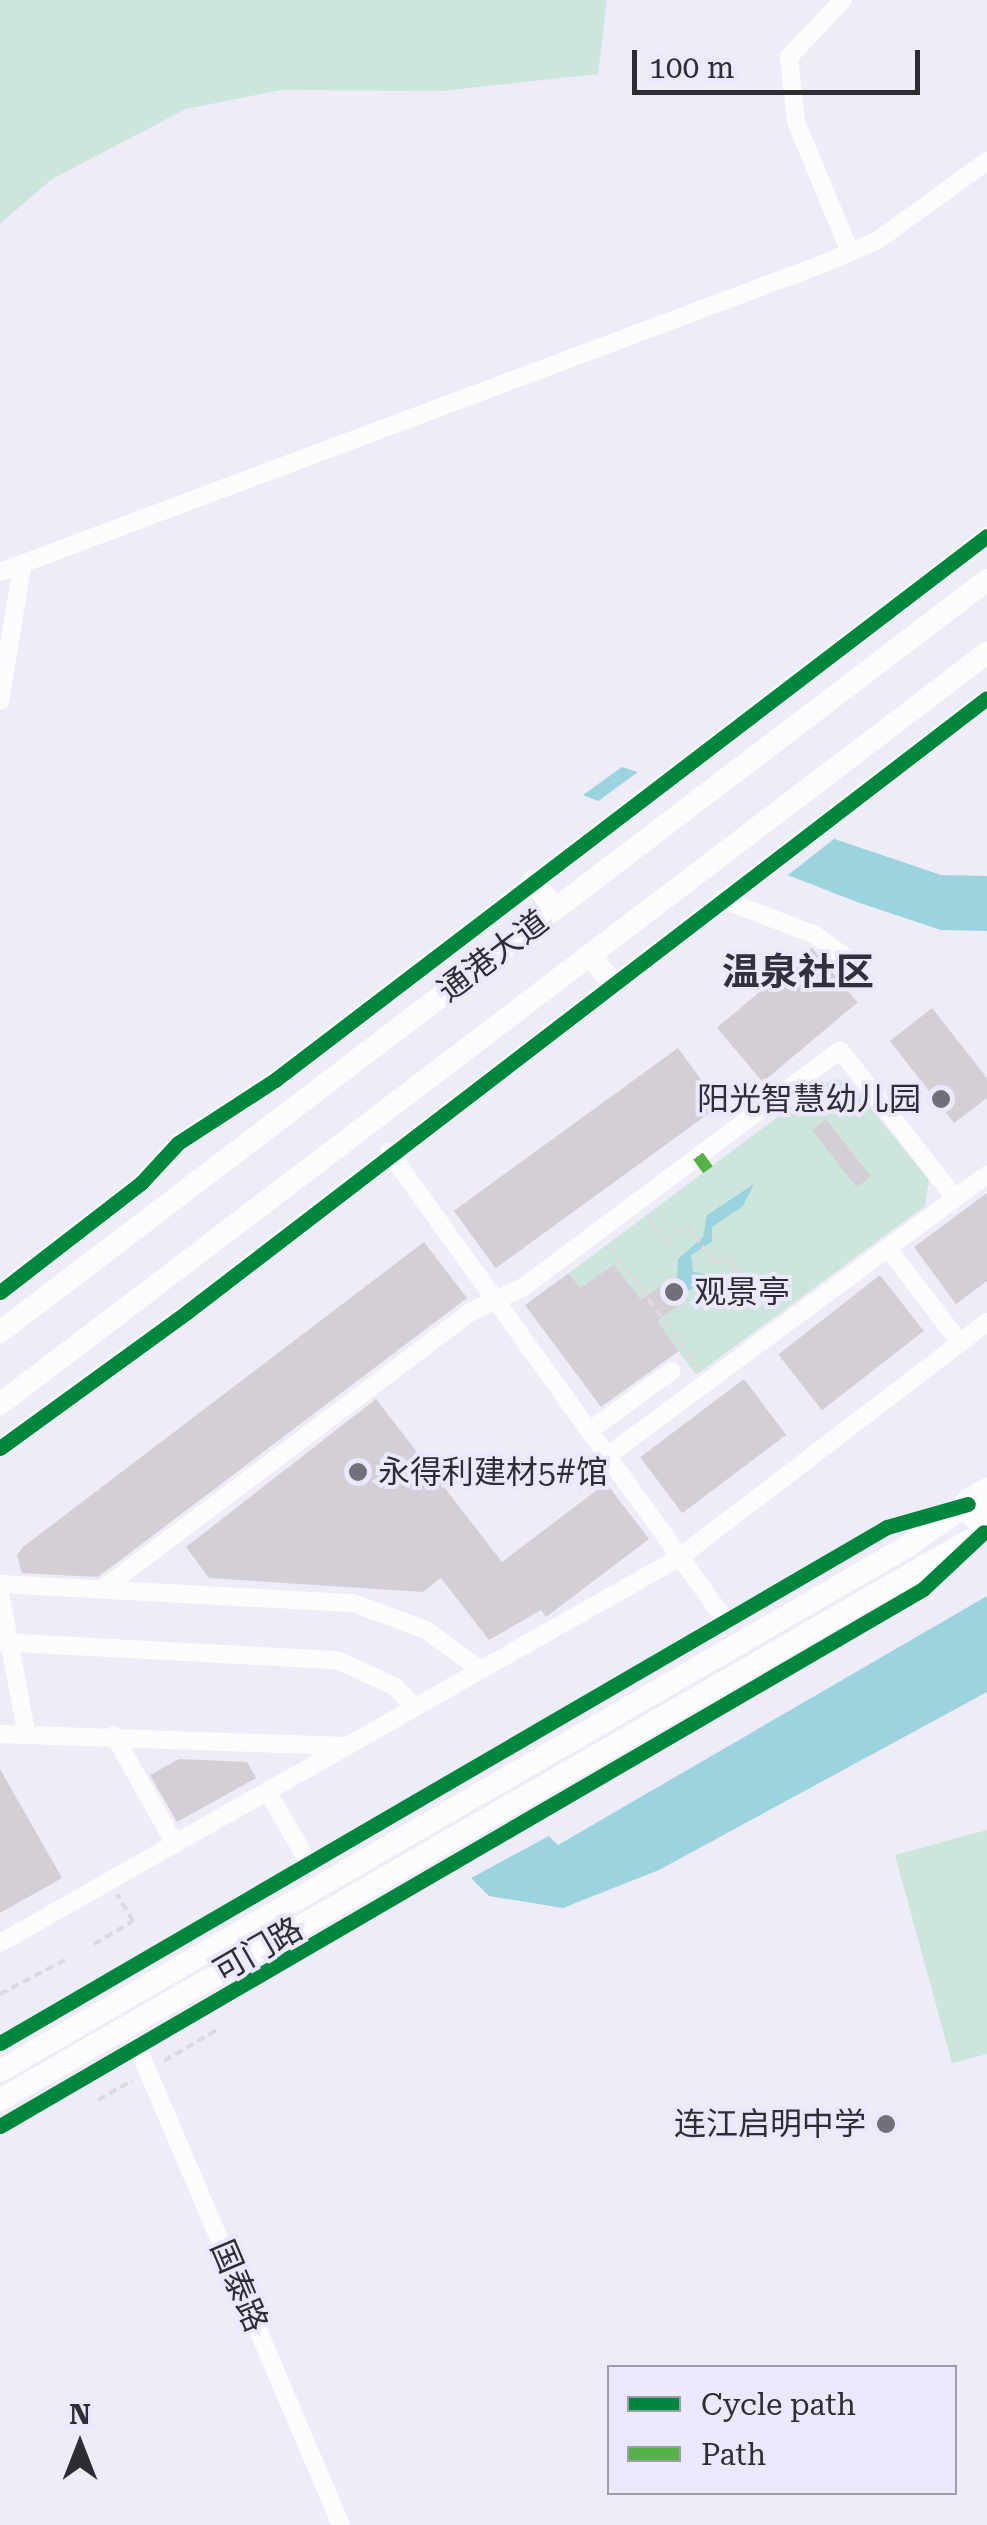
<!DOCTYPE html>
<meta charset="utf-8">
<style>
body{margin:0}
#map{position:relative;width:987px;height:2525px;overflow:hidden;background:#eeecf7;font-family:"Roboto Serif","Noto Sans SC",serif}
div>[style]{position:absolute}
[style*='--x']{left:calc(var(--x)*1px);top:calc(var(--y)*1px);width:calc(var(--w)*1px);rotate:calc(var(--a)*1deg)}
.green>*{inset:0;background:#cce6db}
.water>*{inset:0;background:#9bd4df}
.pier>*{inset:0;background:#eeecf7}
.building>*{inset:0;background:#d4cfd6;transform-origin:0 0}
.path>*{height:4px;margin-top:-2px;transform-origin:0;background:repeating-linear-gradient(90deg,#dbdade 0 8px,transparent 0 13px)}
.minor>*{height:18px;margin:-9px;padding:0 9px;transform-origin:9px;border-radius:9px;background:#fcfcfe}
.major>*{height:22px;margin:-11px;padding:0 11px;transform-origin:11px;border-radius:11px;background:#fcfcfe}
.highway>*{height:28px;margin:-14px;padding:0 14px;transform-origin:14px;border-radius:14px;background:#fcfcfe}
.quiet>*{height:12px;margin-top:-6px;transform-origin:0;background:repeating-linear-gradient(90deg,#56b246 0 25px,transparent 0 37px)}
.cycleway>*{height:15px;margin:-7.5px;padding:0 7.5px;transform-origin:7.5px;border-radius:7.5px;background:#00873e}
.dots>*{width:28px;height:28px;translate:-50% -50%;box-sizing:border-box;border:5px solid #ebe8fc;border-radius:50%}
span{translate:-50% -50%;white-space:nowrap;text-align:center;line-height:1.15;-webkit-text-stroke:8px #ebe8fc;paint-order:stroke}
.street-label{font-size:32px;color:#2e2d34}
.poi-label{font-size:32px;color:#2e2d34}
.right{translate:-100% -50%;text-align:right}
.left{translate:0 -50%;text-align:left}
.quarter-label{font-size:38px;color:#32303e;font-weight:700}
.legend{position:absolute;left:607px;top:2365px;width:350px;height:130px;box-sizing:border-box;background:#ebe8fc;border:2px solid #9f9dac;margin:0;padding:12px 18px;list-style:none;font-size:30px;color:#2e2d34}
.legend li{display:flex;align-items:center;gap:20px;height:50px}
.legend b{width:50px;border:2px solid #9f9dac}
.north{position:absolute;left:30px;top:2395px;width:100px;height:100px;-webkit-text-stroke:8px #ebe8fc;paint-order:stroke;rotate:0deg;font-size:28px;font-weight:700;line-height:40px;text-align:center;color:#2e2d34}
.north::after{content:'';display:block;margin:auto;width:35px;height:45px;background:#2e2d34;clip-path:polygon(50% 0,100% 100%,50% 72%,0 100%)}
.scale{position:absolute;left:632px;top:50px;width:288px;height:45px;box-sizing:border-box;border:5px solid #2e2d34;border-top:0;padding-left:12px;font-size:30px;line-height:35px;white-space:nowrap;color:#2e2d34;-webkit-text-stroke:8px #ebe8fc;paint-order:stroke}
</style>
<div id="map">
<div class="green">
<div style="clip-path:polygon(0 0,607px 0,598px 74px,442px 91px,281px 90px,186px 109px,52px 179px,0 224px)"></div>
<div style="clip-path:polygon(837px 1079px,852px 1085px,929px 1180px,925px 1206px,696px 1375px,614px 1264px,580px 1288px,569px 1273px,822px 1084px)"></div>
<div style="clip-path:polygon(987px 1830px,987px 2054px,952px 2063px,895px 1855px)"></div>
</div>
<div class="water">
<div style="clip-path:polygon(622px 767px,941px 875px,987px 876px,987px 931px,941px 930px,857px 902px,583px 795px)"></div>
<div style="clip-path:polygon(754px 1184px,743px 1206px,712px 1227px,712px 1242px,691px 1255px,693px 1272px,706px 1274px,704px 1284px,685px 1292px,677px 1281px,678px 1259px,703px 1237px,707px 1215px)"></div>
<div style="clip-path:polygon(987px 1596px,987px 1692px,659px 1870px,563px 1908px,489px 1896px,471px 1878px,549px 1836px,558px 1845px)"></div>
</div>
<div class="pier">
<div style="clip-path:polygon(642px 769px,675px 780px,839px 835px,788px 875px,593px 805px)"></div>
</div>
<div class="building">
<div style="left:812px;top:948px;width:71px;height:124px;rotate:50deg"></div>
<div style="clip-path:polygon(932px 1008px,987px 1078px,987px 1098px,954px 1123px,890px 1041px)"></div>
<div style="left:678px;top:1048px;width:71px;height:277px;rotate:54deg"></div>
<div style="left:826px;top:1119px;width:73px;height:18px;rotate:52deg"></div>
<div style="clip-path:polygon(987px 1193px,987px 1281px,956px 1304px,914px 1247px)"></div>
<div style="clip-path:polygon(424px 1242px,467px 1298px,98px 1577px,22px 1573px,17px 1555px,23px 1547px)"></div>
<div style="clip-path:polygon(614px 1264px,641px 1300px,672px 1277px,688px 1299px,657px 1321px,679px 1351px,601px 1407px,525px 1305px,569px 1273px,580px 1288px)"></div>
<div style="left:880px;top:1275px;width:71px;height:129px;rotate:52deg"></div>
<div style="left:744px;top:1379px;width:70px;height:130px;rotate:53deg"></div>
<div style="clip-path:polygon(376px 1399px,502px 1562px,606px 1483px,649px 1539px,546px 1617px,541px 1610px,489px 1640px,441px 1578px,423px 1592px,209px 1578px,186px 1547px)"></div>
<div style="clip-path:polygon(179px 1759px,247px 1762px,256px 1778px,177px 1822px,150px 1775px)"></div>
<div style="clip-path:polygon(0 1769px,62px 1878px,0 1913px)"></div>
</div>
<div class="path">
<div style="--x:647;--y:1217;--w:30;--a:53"></div>
<div style="--x:665;--y:1241;--w:27;--a:-36"></div>
<div style="--x:687;--y:1225;--w:48;--a:54.3"></div>
<div style="--x:715;--y:1264;--w:14;--a:-34"></div>
<div style="--x:727;--y:1256;--w:70;--a:53.1"></div>
<div style="--x:610;--y:1247;--w:150;--a:53.7"></div>
<div style="--x:94;--y:1944;--w:45;--a:-30.5"></div>
<div style="--x:133;--y:1921;--w:31;--a:-121"></div>
<div style="--x:0;--y:1994;--w:76;--a:-27.6"></div>
<div style="--x:164;--y:2061;--w:65;--a:-30.5"></div>
<div style="--x:98;--y:2100;--w:40;--a:-29.7"></div>
</div>
<div class="minor">
<div style="--x:843;--y:0;--w:79;--a:133.5"></div>
<div style="--x:789;--y:57;--w:65;--a:83.9"></div>
<div style="--x:796;--y:122;--w:141;--a:67.4"></div>
<div style="--x:0;--y:572;--w:884;--a:-20.53"></div>
<div style="--x:828;--y:262;--w:55;--a:-23.7"></div>
<div style="--x:878;--y:240;--w:135;--a:-35.9"></div>
<div style="--x:0;--y:701;--w:137;--a:-80.7"></div>
<div style="--x:722;--y:899;--w:100;--a:21.2"></div>
<div style="--x:815;--y:935;--w:54;--a:36"></div>
<div style="--x:389;--y:1152;--w:578;--a:54.3"></div>
<div style="--x:888;--y:1248;--w:119;--a:52.8"></div>
<div style="--x:0;--y:1292;--w:178;--a:-37.7"></div>
<div style="--x:141;--y:1183;--w:54;--a:-47.2"></div>
<div style="--x:178;--y:1143;--w:116;--a:-33"></div>
<div style="--x:275;--y:1080;--w:896;--a:-37.38"></div>
<div style="--x:589;--y:1431;--w:102;--a:-35.9"></div>
<div style="--x:0;--y:1448;--w:231;--a:-36"></div>
<div style="--x:187;--y:1312;--w:1008;--a:-37.51"></div>
<div style="--x:607;--y:1456;--w:473;--a:-36.5"></div>
<div style="--x:0;--y:1584;--w:354;--a:3.1"></div>
<div style="--x:353;--y:1603;--w:78;--a:20.3"></div>
<div style="--x:426;--y:1630;--w:68;--a:36"></div>
<div style="--x:103;--y:1589;--w:462;--a:-37"></div>
<div style="--x:472;--y:1311;--w:55;--a:-24.7"></div>
<div style="--x:522;--y:1288;--w:397;--a:-36.8"></div>
<div style="--x:840;--y:1050;--w:187;--a:52.2"></div>
<div style="--x:0;--y:1593;--w:139;--a:79.3"></div>
<div style="--x:0;--y:1642;--w:337;--a:3.1"></div>
<div style="--x:337;--y:1660;--w:63;--a:24.5"></div>
<div style="--x:394;--y:1686;--w:30;--a:45"></div>
<div style="--x:0;--y:1734;--w:347;--a:2"></div>
<div style="--x:114;--y:1735;--w:125;--a:60.8"></div>
<div style="--x:267;--y:1791;--w:83;--a:59.7"></div>
<div style="--x:0;--y:1943;--w:782;--a:-29.58"></div>
<div style="--x:680;--y:1557;--w:387;--a:-37.4"></div>
<div style="--x:137;--y:2046;--w:521;--a:66.93"></div>
</div>
<div class="major">
<div style="--x:533;--y:881;--w:36;--a:52"></div>
<div style="--x:590;--y:955;--w:36;--a:52"></div>
<div style="--x:0;--y:1332;--w:1241;--a:-37.3"></div>
<div style="--x:0;--y:1404;--w:1240;--a:-37.27"></div>
<div style="--x:0;--y:2071;--w:1047;--a:-30.04"></div>
<div style="--x:906;--y:1547;--w:75;--a:-34.7"></div>
<div style="--x:0;--y:2100;--w:1136;--a:-30"></div>
</div>
<div class="highway">
<div style="--x:987;--y:1492;--w:22;--a:148"></div>
<div style="--x:968;--y:1504;--w:32;--a:54"></div>
</div>
<div class="quiet">
<div style="--x:698;--y:1156;--w:17;--a:54"></div>
</div>
<div class="cycleway">
<div style="--x:0;--y:1292;--w:178;--a:-37.7"></div>
<div style="--x:141;--y:1183;--w:54;--a:-47.2"></div>
<div style="--x:178;--y:1143;--w:116;--a:-33"></div>
<div style="--x:275;--y:1080;--w:896;--a:-37.38"></div>
<div style="--x:0;--y:1448;--w:231;--a:-36"></div>
<div style="--x:187;--y:1312;--w:1008;--a:-37.51"></div>
<div style="--x:0;--y:2043;--w:1026;--a:-30.19"></div>
<div style="--x:887;--y:1527;--w:84;--a:-15.9"></div>
<div style="--x:0;--y:2126;--w:1068;--a:-30.19"></div>
<div style="--x:923;--y:1589;--w:83;--a:-43.1"></div>
</div>
<div class="dots">
<div style="left:941px;top:1099px;background:#717078"></div>
<div style="left:674px;top:1292px;background:#717078"></div>
<div style="left:358px;top:1472px;background:#717078"></div>
<div style="left:886px;top:2124px;background:#717078"></div>
</div>
<div class="street-label">
<span style="left:493px;top:956px;rotate:-37deg">通港大道</span>
<span style="left:258px;top:1950px;rotate:-30deg">可门路</span>
<span style="left:239px;top:2286px;rotate:67deg">国泰路</span>
</div>
<div class="poi-label">
<span class="right" style="left:921px;top:1099px">阳光智慧幼儿园</span>
<span class="left" style="left:694px;top:1292px">观景亭</span>
<span class="left" style="left:378px;top:1472px">永得利建材5#馆</span>
<span class="right" style="left:866px;top:2124px">连江启明中学</span>
</div>
<div class="quarter-label">
<span style="left:798px;top:973px">温泉社区</span>
</div>
<ul class="legend">
<li><b style="height:12px;background:#00873e"></b>Cycle path</li>
<li><b style="height:12px;background:#56b246"></b>Path</li>
</ul>
<div class="north">N</div>
<div class="scale">100 m</div>
</div>
